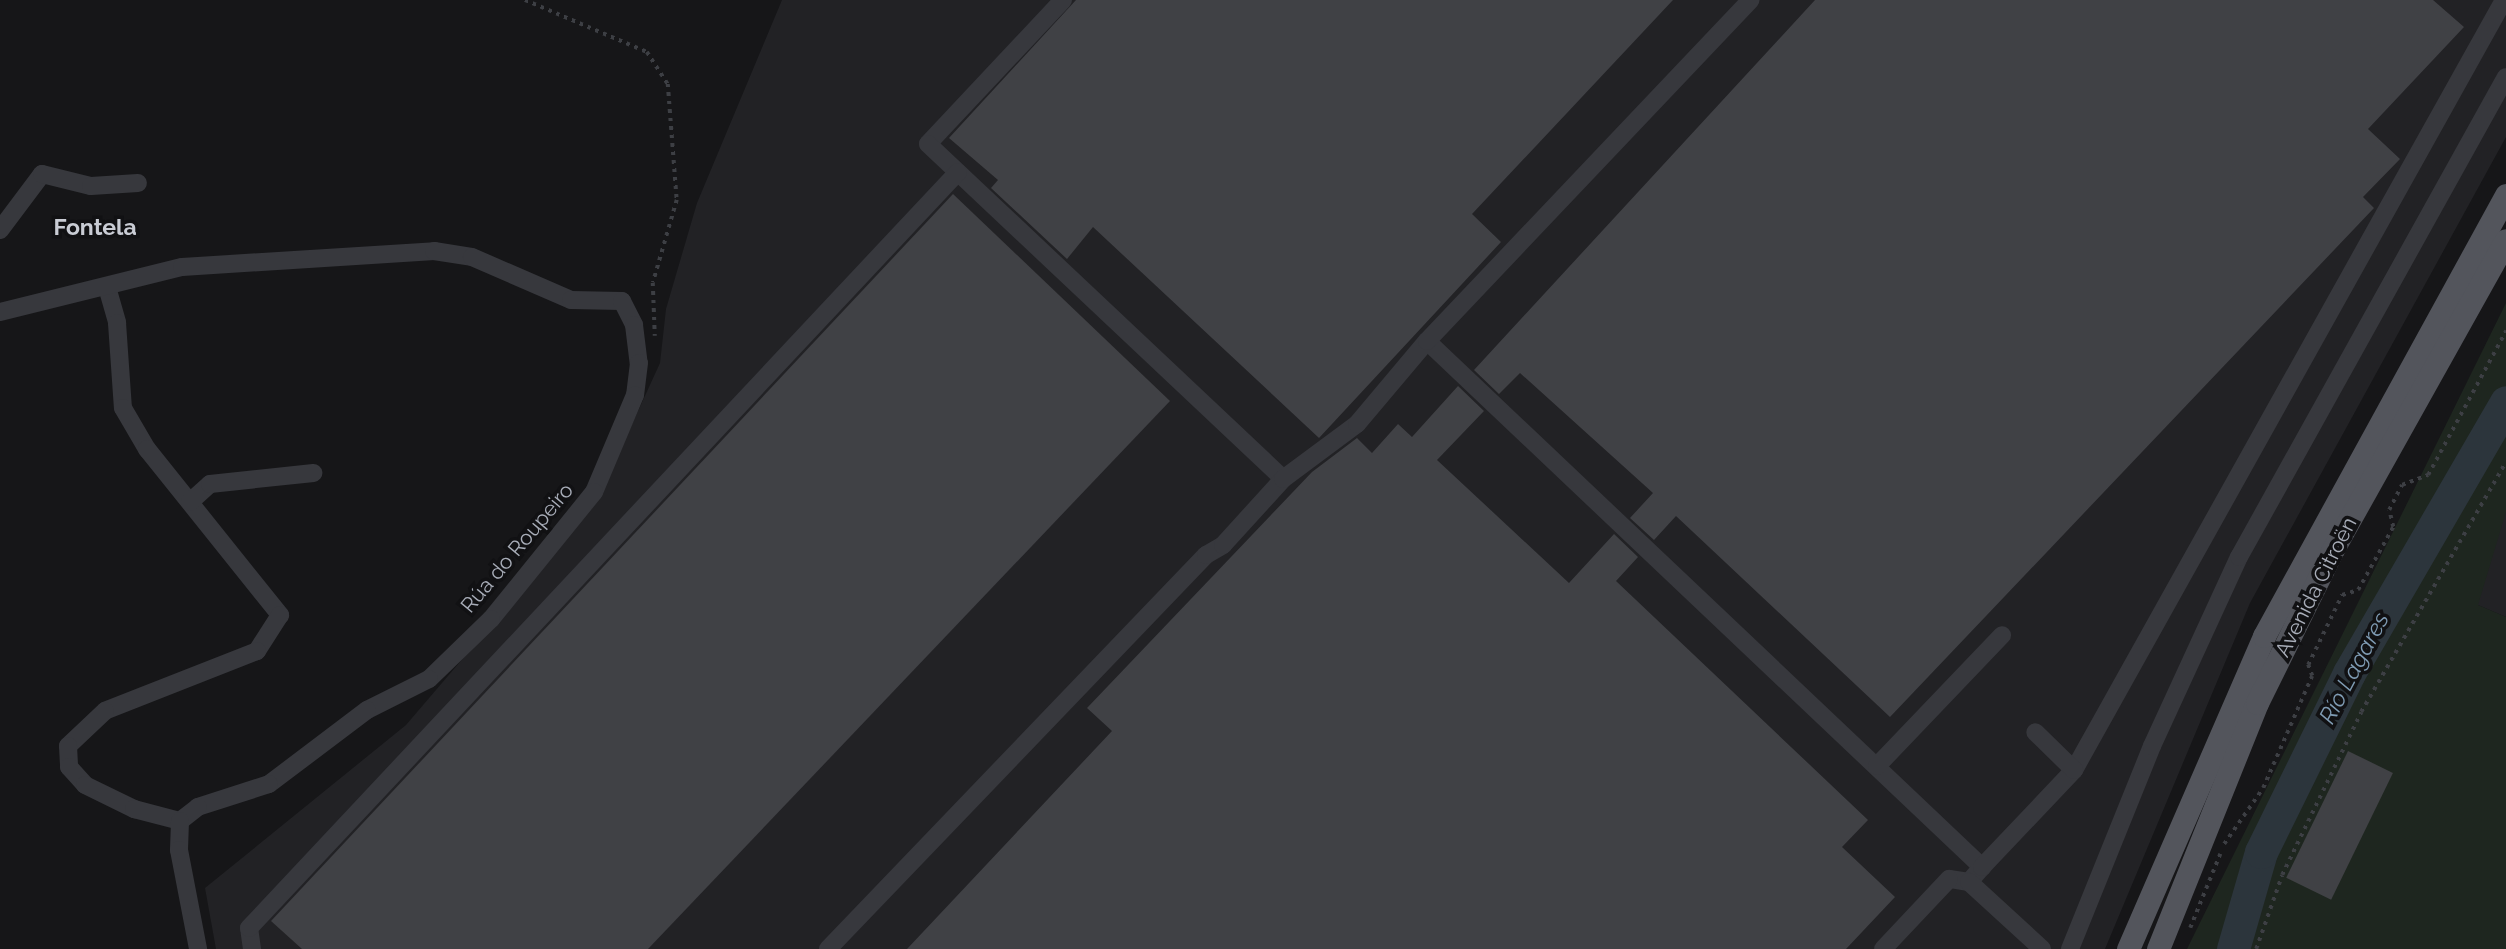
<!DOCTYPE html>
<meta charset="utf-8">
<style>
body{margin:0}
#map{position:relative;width:2506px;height:949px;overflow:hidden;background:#161618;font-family:Raleway,sans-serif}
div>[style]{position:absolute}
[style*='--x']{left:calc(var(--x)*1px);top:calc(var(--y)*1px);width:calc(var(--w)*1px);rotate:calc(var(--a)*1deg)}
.built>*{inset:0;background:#222225}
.green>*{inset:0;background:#1e261f}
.river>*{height:33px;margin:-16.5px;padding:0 16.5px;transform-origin:16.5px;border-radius:16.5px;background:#2c353c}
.building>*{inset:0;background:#404145;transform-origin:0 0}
.path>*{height:3.5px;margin-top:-1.75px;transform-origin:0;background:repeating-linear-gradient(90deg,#3d3f44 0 3.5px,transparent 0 8.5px)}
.minor>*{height:18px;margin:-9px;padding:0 9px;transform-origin:9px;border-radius:9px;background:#37383d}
.major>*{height:23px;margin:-11.5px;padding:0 11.5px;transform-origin:11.5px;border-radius:11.5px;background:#53555c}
span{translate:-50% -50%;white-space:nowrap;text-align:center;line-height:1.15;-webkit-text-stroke:7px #111113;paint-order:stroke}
.street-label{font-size:21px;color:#a8adb8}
.neighbourhood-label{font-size:23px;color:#c9ccd4;font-weight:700}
.water-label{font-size:23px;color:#7f9bb3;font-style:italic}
</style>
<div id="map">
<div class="built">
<div style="clip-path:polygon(782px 0,2506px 0,2506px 137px,2250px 603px,2105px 949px,216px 949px,205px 888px,406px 725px,596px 503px,660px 363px,666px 309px,697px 203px)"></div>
<div style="clip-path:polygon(2506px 489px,2506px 617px,2450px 593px)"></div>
</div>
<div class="green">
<div style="clip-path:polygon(2506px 303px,2506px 512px,2478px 605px,2506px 617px,2506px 949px,2187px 949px)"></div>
</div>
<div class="river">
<div style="--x:2233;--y:949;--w:101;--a:-73.9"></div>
<div style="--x:2261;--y:852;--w:199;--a:-63.8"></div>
<div style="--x:2349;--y:673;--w:313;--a:-59.9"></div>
</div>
<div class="building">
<div style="clip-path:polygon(1076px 0,1673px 0,1472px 214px,1501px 242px,1319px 438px,1093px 227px,1067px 259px,991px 188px,998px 180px,949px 138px)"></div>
<div style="clip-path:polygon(1815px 0,2433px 0,2464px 27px,2368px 129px,2400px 159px,2363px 197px,2374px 208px,1890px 717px,1676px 516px,1654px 540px,1630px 518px,1653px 493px,1520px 373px,1499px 394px,1474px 370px)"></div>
<div style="clip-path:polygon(953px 194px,1170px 401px,648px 949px,302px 949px,271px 921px)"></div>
<div style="clip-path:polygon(1458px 386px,1484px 411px,1437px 460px,1569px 583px,1614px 534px,1638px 557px,1616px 581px,1868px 820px,1842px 847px,1895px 897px,1846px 949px,907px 949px,1112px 731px,1087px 708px,1312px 472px,1357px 438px,1372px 453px,1398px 424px,1412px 437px)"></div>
<div style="left:2348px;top:751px;width:50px;height:141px;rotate:26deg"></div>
</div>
<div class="path">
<div style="--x:525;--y:0;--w:133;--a:23.1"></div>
<div style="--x:647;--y:52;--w:38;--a:57"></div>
<div style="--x:668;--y:84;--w:116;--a:85.6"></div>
<div style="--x:677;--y:200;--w:86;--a:106.1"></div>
<div style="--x:653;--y:283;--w:53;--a:87.8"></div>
<div style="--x:2224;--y:844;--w:68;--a:-55.1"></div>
<div style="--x:2263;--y:788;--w:122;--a:-66.4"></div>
<div style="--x:2312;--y:676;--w:12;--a:-110"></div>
<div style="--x:2308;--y:665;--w:78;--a:-64.1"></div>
<div style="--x:2342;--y:595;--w:17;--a:-17"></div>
<div style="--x:2358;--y:590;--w:72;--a:-60.9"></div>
<div style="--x:2393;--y:527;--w:17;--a:-103"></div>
<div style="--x:2389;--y:510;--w:28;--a:-63"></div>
<div style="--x:2402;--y:485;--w:28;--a:-21"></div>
<div style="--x:2428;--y:475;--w:164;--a:-61.6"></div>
<div style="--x:2190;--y:928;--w:80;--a:-67.9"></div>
<div style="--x:2256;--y:949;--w:78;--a:-70.6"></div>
<div style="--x:2282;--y:875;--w:181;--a:-64.1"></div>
<div style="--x:2361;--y:712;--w:289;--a:-59.9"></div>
</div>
<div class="minor">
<div style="--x:1063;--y:0;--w:197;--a:133.2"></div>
<div style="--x:928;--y:144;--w:488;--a:43.3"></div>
<div style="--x:0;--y:230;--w:70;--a:-53.1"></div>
<div style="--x:42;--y:174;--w:50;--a:13.8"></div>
<div style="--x:91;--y:186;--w:47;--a:-3.7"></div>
<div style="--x:107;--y:287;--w:37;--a:74"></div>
<div style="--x:117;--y:323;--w:85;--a:86"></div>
<div style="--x:123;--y:408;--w:48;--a:59.7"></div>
<div style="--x:147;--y:449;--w:213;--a:51.3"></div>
<div style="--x:280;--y:615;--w:43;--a:122.6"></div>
<div style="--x:257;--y:651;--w:163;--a:158.5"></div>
<div style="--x:105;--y:711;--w:51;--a:136.6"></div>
<div style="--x:68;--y:746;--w:21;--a:87"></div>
<div style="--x:69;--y:767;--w:24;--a:48"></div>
<div style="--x:85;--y:785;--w:55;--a:26.1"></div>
<div style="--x:134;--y:809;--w:48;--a:14.6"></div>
<div style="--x:0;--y:312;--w:187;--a:-13.9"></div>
<div style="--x:182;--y:267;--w:253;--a:-3.6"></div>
<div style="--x:434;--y:251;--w:38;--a:9"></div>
<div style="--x:472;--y:257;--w:108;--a:23.5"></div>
<div style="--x:571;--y:300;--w:51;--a:1.1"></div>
<div style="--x:622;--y:301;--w:27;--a:63"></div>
<div style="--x:634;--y:325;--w:38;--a:83"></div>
<div style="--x:639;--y:363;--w:32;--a:97"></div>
<div style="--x:635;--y:395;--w:105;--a:112.9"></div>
<div style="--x:594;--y:492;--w:164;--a:129"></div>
<div style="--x:491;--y:619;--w:86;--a:135.9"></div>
<div style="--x:429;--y:679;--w:69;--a:153.4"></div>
<div style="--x:367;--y:710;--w:123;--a:142.9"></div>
<div style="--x:269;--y:784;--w:75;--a:162.1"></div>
<div style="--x:198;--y:807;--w:23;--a:142"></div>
<div style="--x:180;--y:821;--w:29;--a:92"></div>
<div style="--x:179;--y:850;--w:101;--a:79.1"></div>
<div style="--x:1427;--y:341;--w:765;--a:43.46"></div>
<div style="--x:1982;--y:867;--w:20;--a:131"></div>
<div style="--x:1969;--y:882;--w:20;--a:-171"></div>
<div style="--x:1949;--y:879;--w:96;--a:133.3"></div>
<div style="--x:190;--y:502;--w:27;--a:-42"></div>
<div style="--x:210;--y:484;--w:104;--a:-6.1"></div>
<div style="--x:1877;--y:766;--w:181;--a:-46.3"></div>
<div style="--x:2074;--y:770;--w:882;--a:-60.82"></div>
<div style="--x:1982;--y:867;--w:134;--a:-46.5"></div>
<div style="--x:2074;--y:770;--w:54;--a:-135.7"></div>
<div style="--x:1969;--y:882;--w:99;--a:42.5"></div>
<div style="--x:252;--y:949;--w:21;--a:-98"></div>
<div style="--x:249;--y:928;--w:1036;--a:-46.84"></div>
<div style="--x:828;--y:949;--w:546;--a:-46.19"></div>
<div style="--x:1206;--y:555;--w:20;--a:-30"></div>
<div style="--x:1223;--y:545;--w:89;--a:-47.7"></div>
<div style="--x:1283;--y:479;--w:92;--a:-36.6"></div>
<div style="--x:1357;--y:424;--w:109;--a:-49.9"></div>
<div style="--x:1427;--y:341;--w:470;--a:-46.5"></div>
<div style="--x:2070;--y:949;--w:219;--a:-68"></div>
<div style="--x:2152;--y:746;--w:208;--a:-65.3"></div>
<div style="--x:2239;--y:557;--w:549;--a:-60.92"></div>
</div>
<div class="major">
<div style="--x:2128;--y:949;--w:341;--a:-66.5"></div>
<div style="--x:2264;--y:636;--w:503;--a:-61.24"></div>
<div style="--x:2158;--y:949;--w:265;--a:-68.1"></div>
<div style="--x:2257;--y:703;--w:169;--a:-63.7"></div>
<div style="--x:2332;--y:551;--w:356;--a:-60.8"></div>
</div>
<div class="street-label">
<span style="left:517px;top:548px;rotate:-50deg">Rúa do Roupeiro</span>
<span style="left:2316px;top:587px;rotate:-63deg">Avenida Citroën</span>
</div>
<div class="neighbourhood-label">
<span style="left:95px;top:227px">Fontela</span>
</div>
<div class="water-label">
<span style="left:2354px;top:668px;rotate:-62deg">Río Lagares</span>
</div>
</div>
